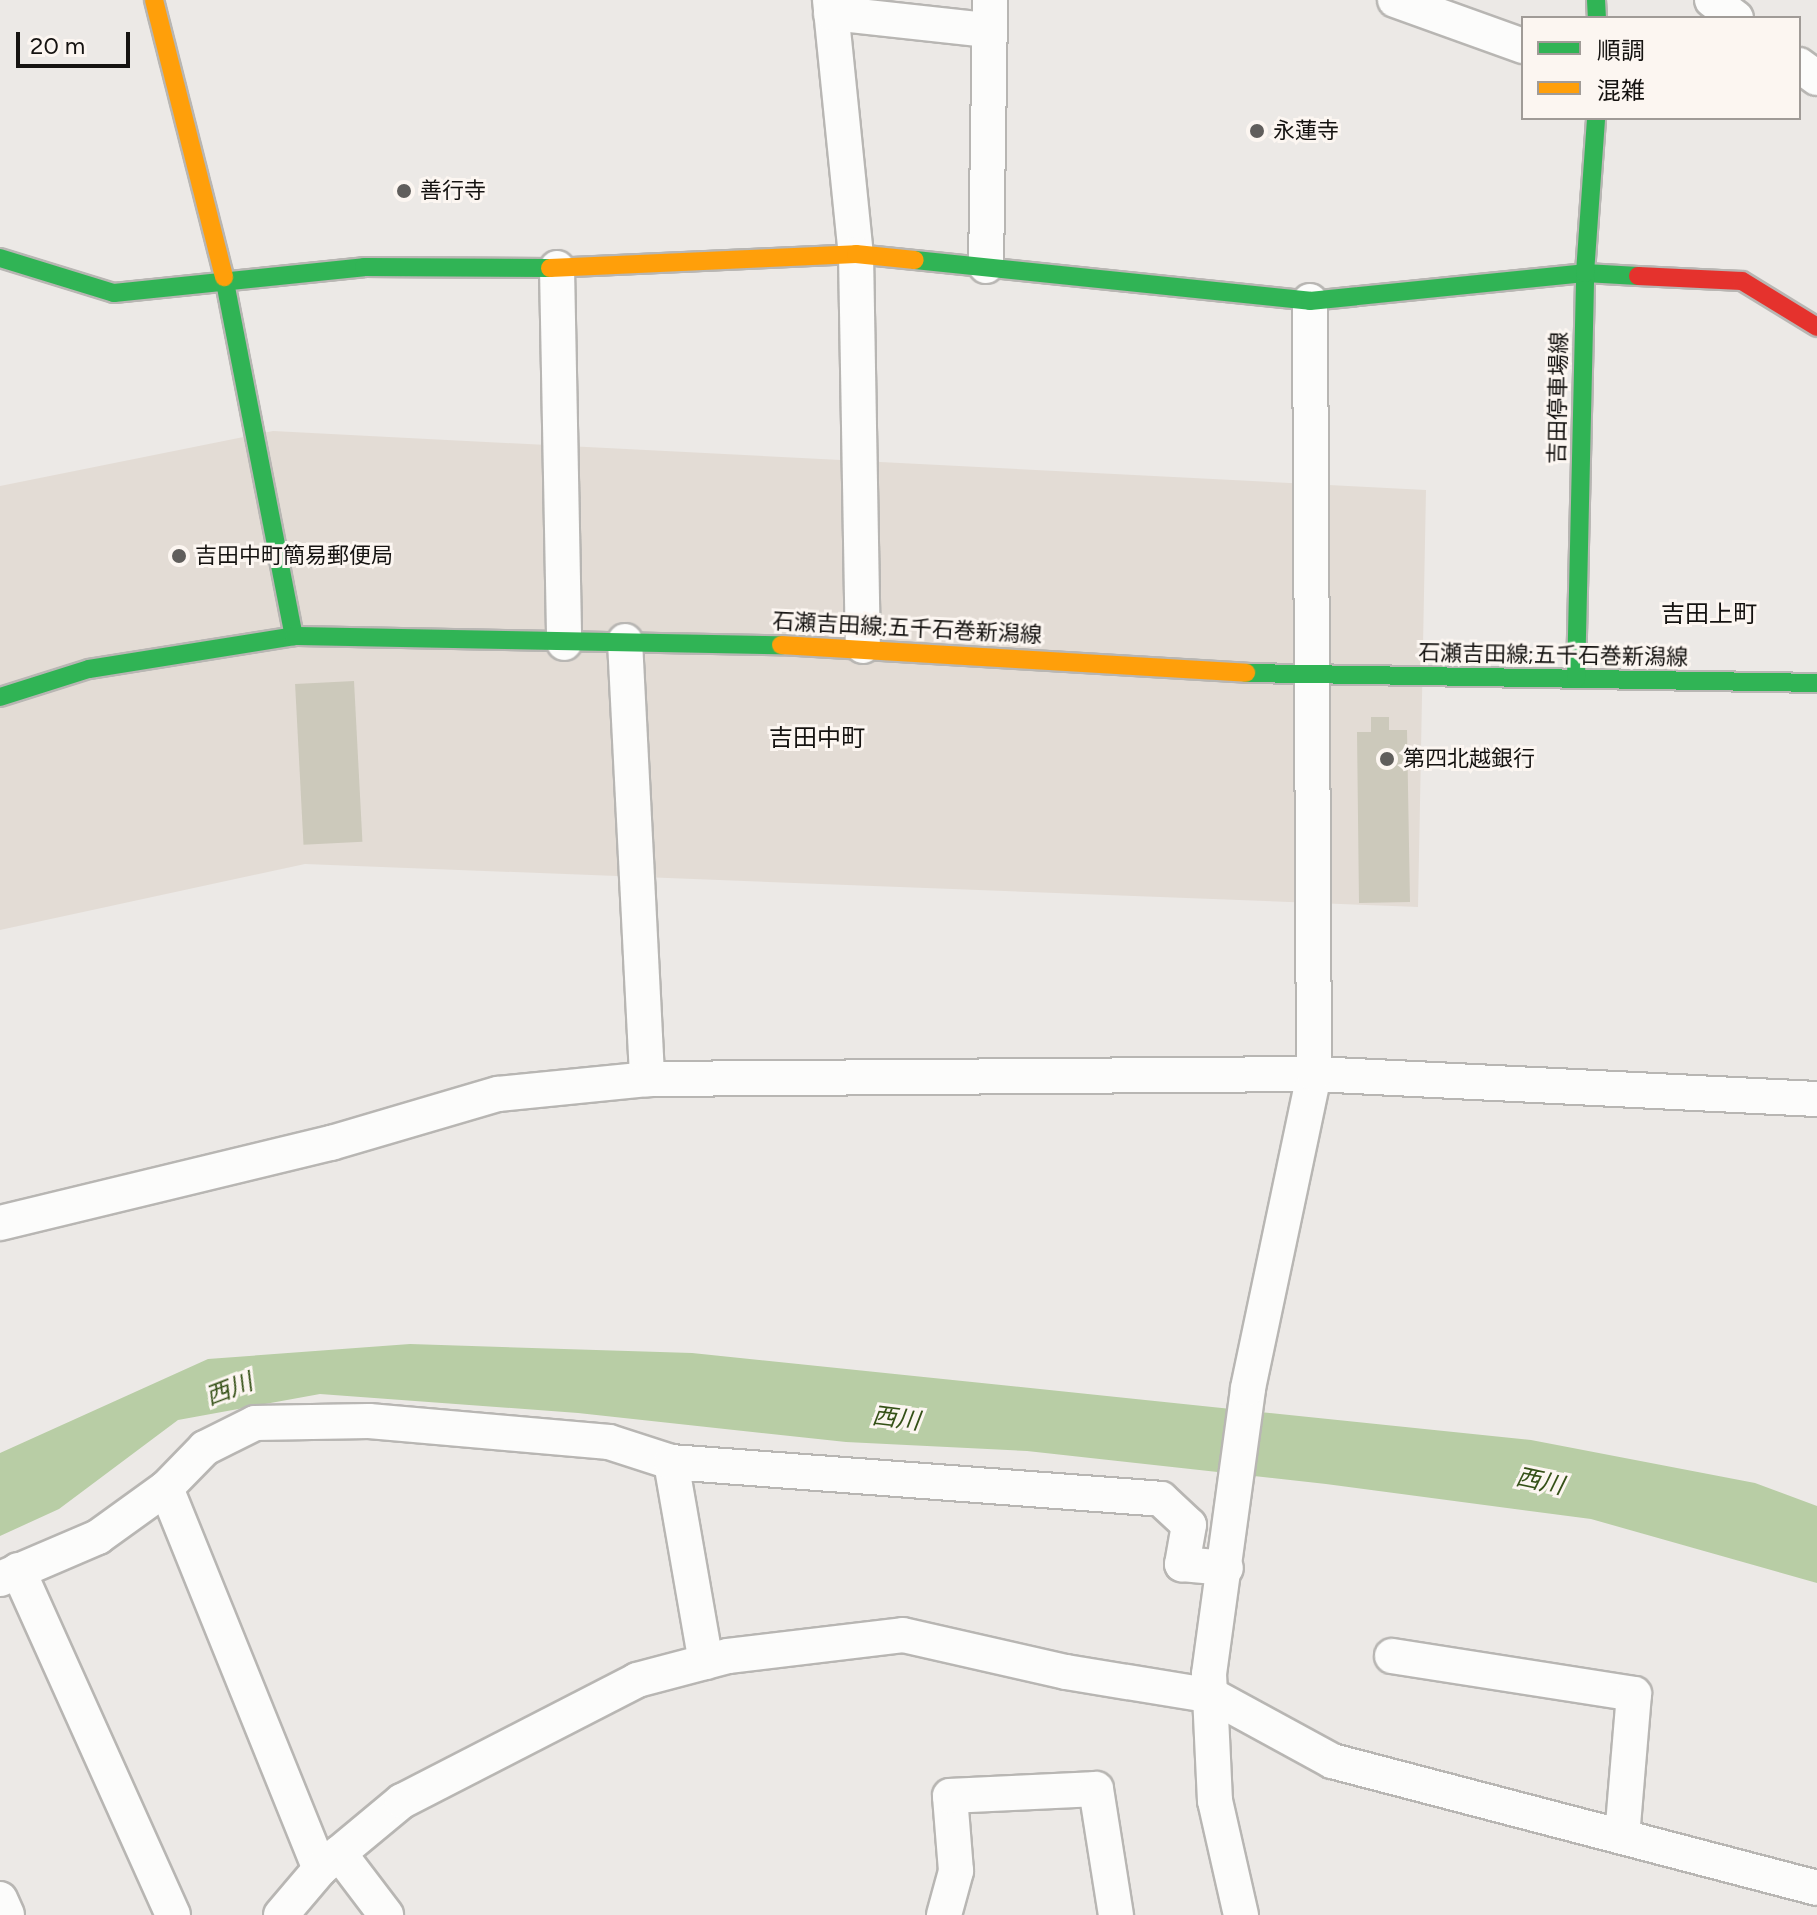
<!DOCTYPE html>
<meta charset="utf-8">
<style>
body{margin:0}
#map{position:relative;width:1817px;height:1915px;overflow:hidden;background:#ece9e6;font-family:Figtree,"Noto Sans JP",sans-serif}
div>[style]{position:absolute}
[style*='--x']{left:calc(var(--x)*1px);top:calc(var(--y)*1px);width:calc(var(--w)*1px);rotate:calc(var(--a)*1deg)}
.built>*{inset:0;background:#e3dcd5}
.water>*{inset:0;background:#b8cda5}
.building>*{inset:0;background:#ccc9bb;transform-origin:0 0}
.roads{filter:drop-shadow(2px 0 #b8b6b3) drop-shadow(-2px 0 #b8b6b3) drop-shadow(0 2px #b8b6b3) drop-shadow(0 -2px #b8b6b3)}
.street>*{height:34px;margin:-17px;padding:0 17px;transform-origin:17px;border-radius:17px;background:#fcfcfb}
.fast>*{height:18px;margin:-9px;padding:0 9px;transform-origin:9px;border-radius:9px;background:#30b455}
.slow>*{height:18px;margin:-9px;padding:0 9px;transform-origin:9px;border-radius:9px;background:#ff9f0a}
.jam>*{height:18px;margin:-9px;padding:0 9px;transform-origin:9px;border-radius:9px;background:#e5322d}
.dots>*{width:22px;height:22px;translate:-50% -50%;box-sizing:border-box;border:4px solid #fcf6f1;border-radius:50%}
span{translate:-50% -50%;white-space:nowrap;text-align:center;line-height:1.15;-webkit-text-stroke:6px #fcf6f1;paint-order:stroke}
.poi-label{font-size:22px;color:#151311}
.left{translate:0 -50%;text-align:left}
.street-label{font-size:22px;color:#151311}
.neighbourhood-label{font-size:24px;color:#151311}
.water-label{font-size:24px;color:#355117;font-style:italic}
.legend{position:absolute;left:1521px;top:16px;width:280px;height:104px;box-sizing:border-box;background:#fcf6f1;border:2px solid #a09b97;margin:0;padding:10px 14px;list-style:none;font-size:24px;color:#151311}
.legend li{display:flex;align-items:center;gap:16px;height:40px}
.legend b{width:40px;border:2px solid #a09b97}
.scale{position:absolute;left:16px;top:32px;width:114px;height:36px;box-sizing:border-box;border:4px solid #151311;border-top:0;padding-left:10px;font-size:24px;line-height:28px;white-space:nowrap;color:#151311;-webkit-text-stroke:6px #fcf6f1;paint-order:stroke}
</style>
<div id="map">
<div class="built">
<div style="clip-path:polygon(273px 431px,1426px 490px,1418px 907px,305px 864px,0 930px,0 486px)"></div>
</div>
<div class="water">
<div style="clip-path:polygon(410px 1344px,692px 1353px,1531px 1440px,1755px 1483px,1817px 1506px,1817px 1583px,1591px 1519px,1326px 1484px,1027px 1451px,846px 1442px,578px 1413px,320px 1394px,178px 1420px,59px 1509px,0 1536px,0 1453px,208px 1359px)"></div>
</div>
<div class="building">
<div style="left:354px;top:681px;width:161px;height:59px;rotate:87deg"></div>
<div style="clip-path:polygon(1371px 717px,1389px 717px,1389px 730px,1407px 730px,1410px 902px,1359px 903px,1357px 732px,1371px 732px)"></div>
</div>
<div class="roads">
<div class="street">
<div style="--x:830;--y:0;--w:255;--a:84.2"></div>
<div style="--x:856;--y:254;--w:392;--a:89"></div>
<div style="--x:1395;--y:0;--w:136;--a:19.8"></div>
<div style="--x:1712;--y:0;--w:30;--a:37"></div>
<div style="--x:831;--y:13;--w:157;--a:6.2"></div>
<div style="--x:1799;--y:65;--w:22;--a:36"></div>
<div style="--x:986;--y:266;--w:266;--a:-89.1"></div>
<div style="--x:557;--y:268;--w:375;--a:88.9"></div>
<div style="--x:625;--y:641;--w:439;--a:87.1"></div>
<div style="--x:0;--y:1223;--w:341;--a:-13.6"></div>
<div style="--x:331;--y:1143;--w:174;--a:-16.4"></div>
<div style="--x:498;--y:1094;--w:150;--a:-5.7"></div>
<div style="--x:647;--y:1079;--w:667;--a:-0.43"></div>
<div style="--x:1314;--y:1074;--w:504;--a:2.85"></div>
<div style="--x:671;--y:1462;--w:203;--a:80.1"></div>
<div style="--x:166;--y:1488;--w:411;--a:68"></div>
<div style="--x:18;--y:1570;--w:378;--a:65.8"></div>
<div style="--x:0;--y:1579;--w:107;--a:-23.2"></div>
<div style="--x:98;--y:1537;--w:84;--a:-35.8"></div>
<div style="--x:166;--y:1488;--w:56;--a:-45.7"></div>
<div style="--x:205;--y:1448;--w:56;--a:-26.6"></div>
<div style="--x:255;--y:1423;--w:114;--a:-1"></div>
<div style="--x:369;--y:1421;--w:241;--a:5"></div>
<div style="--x:609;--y:1442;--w:65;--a:17.9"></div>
<div style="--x:671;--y:1462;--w:491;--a:4.3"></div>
<div style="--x:1161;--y:1499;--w:38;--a:43"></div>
<div style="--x:1189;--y:1525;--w:40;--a:100"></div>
<div style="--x:1182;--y:1564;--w:44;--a:5.2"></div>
<div style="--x:1392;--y:1656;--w:245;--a:8.9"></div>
<div style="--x:1634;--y:1694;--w:143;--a:94.8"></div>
<div style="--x:339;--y:1853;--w:78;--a:52.8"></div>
<div style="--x:0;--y:1899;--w:17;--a:66"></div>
<div style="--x:281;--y:1915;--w:60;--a:-49.7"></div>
<div style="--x:320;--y:1869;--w:107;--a:-39.7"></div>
<div style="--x:402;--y:1801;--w:264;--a:-27.2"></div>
<div style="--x:637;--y:1680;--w:94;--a:-14.8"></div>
<div style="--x:728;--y:1656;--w:176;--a:-6.8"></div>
<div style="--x:903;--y:1635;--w:167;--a:12.8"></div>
<div style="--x:1066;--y:1672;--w:149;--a:9.3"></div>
<div style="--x:1213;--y:1696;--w:136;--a:28.6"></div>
<div style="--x:1332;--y:1761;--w:501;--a:14.67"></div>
<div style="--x:944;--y:1915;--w:46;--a:-74.7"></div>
<div style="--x:956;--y:1871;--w:75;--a:-94.6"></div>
<div style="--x:950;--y:1796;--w:146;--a:-2.7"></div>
<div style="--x:1096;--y:1789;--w:128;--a:81"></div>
<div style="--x:1241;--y:1915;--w:117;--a:-102.8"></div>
<div style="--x:1215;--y:1801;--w:127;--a:-92.7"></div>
<div style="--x:1209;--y:1674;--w:289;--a:-82.2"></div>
<div style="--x:1248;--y:1388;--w:321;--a:-78.1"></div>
<div style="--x:1314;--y:1074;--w:773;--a:-90.3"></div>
</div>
<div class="fast">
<div style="--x:1596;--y:0;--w:18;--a:87"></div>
<div style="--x:0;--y:258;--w:119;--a:17.1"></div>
<div style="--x:114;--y:293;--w:251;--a:-5.9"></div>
<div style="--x:364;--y:267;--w:186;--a:0.3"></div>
<div style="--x:915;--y:260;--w:397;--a:5.9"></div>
<div style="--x:1310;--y:301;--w:276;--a:-5.8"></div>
<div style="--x:1585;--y:273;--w:53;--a:3.2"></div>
<div style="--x:224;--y:277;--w:366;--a:79"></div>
<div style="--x:1246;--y:673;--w:571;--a:1"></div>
<div style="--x:1576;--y:679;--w:406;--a:-88.7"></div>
<div style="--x:1585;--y:273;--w:155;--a:-85.9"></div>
<div style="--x:0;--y:697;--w:93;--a:-17.5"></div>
<div style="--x:89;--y:669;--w:208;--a:-9.1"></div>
<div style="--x:294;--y:636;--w:487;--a:1.1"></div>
</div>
<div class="slow">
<div style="--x:154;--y:0;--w:286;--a:75.8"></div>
<div style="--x:550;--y:268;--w:306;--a:-2.6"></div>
<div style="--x:856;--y:254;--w:59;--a:5.8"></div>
<div style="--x:781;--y:645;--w:466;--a:3.4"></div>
</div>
<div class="jam">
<div style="--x:1638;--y:276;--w:104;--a:2.8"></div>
<div style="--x:1742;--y:281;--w:88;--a:31.5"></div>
</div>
</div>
<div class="dots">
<div style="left:1257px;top:131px;background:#605e5c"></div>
<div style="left:404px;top:191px;background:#605e5c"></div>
<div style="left:179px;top:556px;background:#605e5c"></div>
<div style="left:1387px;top:759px;background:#605e5c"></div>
</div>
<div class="poi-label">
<span class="left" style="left:1273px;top:131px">永蓮寺</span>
<span class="left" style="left:420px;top:191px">善行寺</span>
<span class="left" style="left:195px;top:556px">吉田中町簡易郵便局</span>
<span class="left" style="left:1403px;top:759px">第四北越銀行</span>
</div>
<div class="street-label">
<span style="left:1558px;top:398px;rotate:-89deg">吉田停車場線</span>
<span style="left:907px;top:628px;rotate:3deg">石瀬吉田線;五千石巻新潟線</span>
<span style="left:1553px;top:655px;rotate:1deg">石瀬吉田線;五千石巻新潟線</span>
</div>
<div class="neighbourhood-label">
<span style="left:1709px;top:614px">吉田上町</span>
<span style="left:817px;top:738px">吉田中町</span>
</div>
<div class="water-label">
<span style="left:229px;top:1389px;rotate:-21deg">西川</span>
<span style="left:896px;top:1418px;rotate:7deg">西川</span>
<span style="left:1540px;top:1481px;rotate:12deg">西川</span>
</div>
<ul class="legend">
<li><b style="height:10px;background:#30b455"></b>順調</li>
<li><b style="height:10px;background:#ff9f0a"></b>混雑</li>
</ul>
<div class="scale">20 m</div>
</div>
